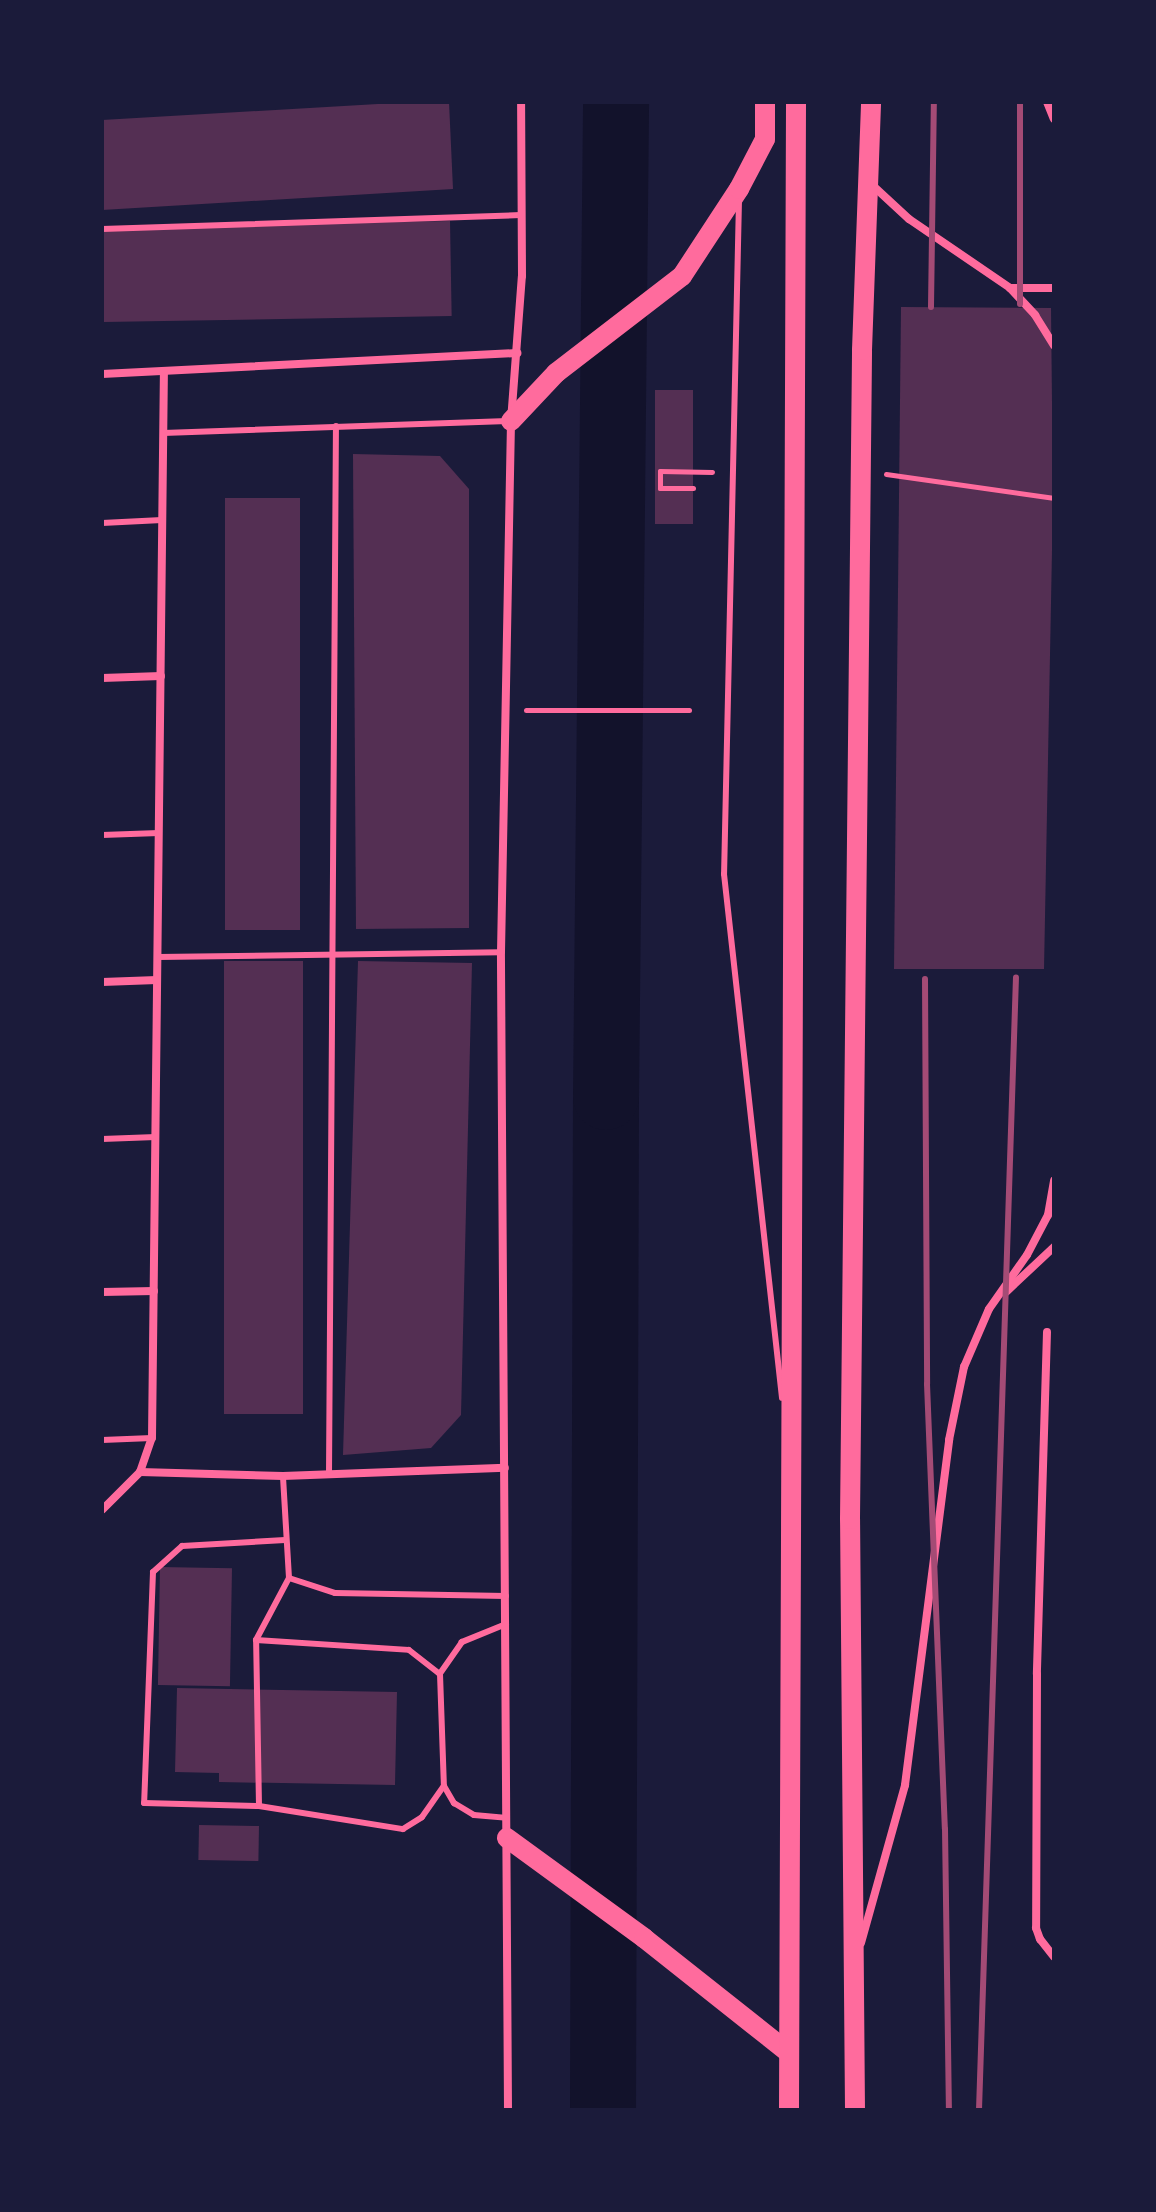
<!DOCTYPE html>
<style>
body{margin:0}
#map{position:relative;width:1156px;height:2212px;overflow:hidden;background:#1b1b3a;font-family:"Open Sans",sans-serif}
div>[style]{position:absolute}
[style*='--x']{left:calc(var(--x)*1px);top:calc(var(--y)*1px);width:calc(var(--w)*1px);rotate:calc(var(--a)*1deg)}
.river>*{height:66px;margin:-33px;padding:0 33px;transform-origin:33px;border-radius:33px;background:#12122b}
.building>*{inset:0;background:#542f53;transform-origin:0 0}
.path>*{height:5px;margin:-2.5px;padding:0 2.5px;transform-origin:2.5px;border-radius:2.5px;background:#ff6b9d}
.service>*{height:6px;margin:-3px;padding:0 3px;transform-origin:3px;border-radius:3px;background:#ff6b9d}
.minor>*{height:8px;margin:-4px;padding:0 4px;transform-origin:4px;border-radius:4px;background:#ff6b9d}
.primary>*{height:20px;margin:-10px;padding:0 10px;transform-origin:10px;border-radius:10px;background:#ff6b9d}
.rail>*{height:6px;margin:-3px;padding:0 3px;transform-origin:3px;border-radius:3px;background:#a44b75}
span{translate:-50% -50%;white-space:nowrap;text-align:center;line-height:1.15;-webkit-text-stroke:7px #1b1b3a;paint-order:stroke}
.frame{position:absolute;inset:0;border:104px solid #1b1b3a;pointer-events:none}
</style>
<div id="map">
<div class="river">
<div style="--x:603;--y:2110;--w:1013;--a:-89.83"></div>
<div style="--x:606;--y:1097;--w:995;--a:-89.42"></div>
</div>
<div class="building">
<div style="clip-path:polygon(412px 102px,449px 102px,453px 189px,102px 210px,102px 120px)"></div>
<div style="left:450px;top:221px;width:95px;height:348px;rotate:89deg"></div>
<div style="clip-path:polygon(901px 307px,1051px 308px,1053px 498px,1044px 969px,894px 969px)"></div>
<div style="left:655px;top:390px;width:38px;height:134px"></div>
<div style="clip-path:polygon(353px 454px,440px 456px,469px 489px,469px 928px,356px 929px)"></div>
<div style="left:300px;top:498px;width:432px;height:75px;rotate:90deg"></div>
<div style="left:224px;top:961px;width:79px;height:453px"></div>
<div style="clip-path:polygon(358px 961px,472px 963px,461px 1415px,431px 1448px,343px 1455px)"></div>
<div style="left:160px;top:1567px;width:72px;height:118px;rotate:1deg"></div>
<div style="clip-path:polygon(177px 1688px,397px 1692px,395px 1785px,219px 1782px,219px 1773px,175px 1772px)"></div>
<div style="left:199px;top:1825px;width:60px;height:35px;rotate:1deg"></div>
</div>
<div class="path">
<div style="--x:886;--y:474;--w:170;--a:8.1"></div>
<div style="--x:693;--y:488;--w:33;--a:180"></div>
<div style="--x:660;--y:488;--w:17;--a:-90"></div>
<div style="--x:660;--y:471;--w:52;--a:1.1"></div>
<div style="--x:526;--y:710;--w:163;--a:0"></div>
</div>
<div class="service">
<div style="--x:739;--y:200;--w:674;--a:91.27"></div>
<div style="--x:724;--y:874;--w:527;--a:83.68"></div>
<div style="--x:102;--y:229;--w:419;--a:-1.9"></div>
<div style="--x:163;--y:433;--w:345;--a:-2"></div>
<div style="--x:102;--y:523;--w:60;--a:-2.9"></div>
<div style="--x:102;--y:835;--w:57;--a:-2"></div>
<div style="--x:158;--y:957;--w:343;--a:-0.8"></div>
<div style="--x:102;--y:1139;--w:54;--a:-2.1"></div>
<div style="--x:102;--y:1440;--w:50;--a:-2.3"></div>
<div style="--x:329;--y:1474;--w:1048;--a:-89.62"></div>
<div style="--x:285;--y:1540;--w:103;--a:176.7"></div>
<div style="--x:182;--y:1546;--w:39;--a:138"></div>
<div style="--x:153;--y:1572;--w:231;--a:92.2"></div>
<div style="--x:144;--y:1803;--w:115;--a:1.5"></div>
<div style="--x:259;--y:1806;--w:146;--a:9.1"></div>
<div style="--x:403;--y:1829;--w:22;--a:-32"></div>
<div style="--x:422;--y:1817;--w:38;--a:-55"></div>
<div style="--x:289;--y:1578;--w:48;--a:18.1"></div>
<div style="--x:335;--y:1593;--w:171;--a:1"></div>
<div style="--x:506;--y:1624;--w:48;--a:157.8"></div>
<div style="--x:462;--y:1642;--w:39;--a:125"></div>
<div style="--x:440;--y:1674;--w:112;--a:88"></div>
<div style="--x:444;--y:1786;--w:20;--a:60"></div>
<div style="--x:454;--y:1803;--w:23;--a:31"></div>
<div style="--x:474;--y:1815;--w:33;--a:5"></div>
<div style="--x:256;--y:1640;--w:153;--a:3.7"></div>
<div style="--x:409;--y:1650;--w:39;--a:38"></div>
<div style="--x:259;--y:1806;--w:166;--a:-91"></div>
<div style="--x:256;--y:1640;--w:70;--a:-62"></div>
<div style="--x:289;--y:1578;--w:102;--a:-93.4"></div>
</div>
<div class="minor">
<div style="--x:1047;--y:102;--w:18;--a:68"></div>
<div style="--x:870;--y:183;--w:53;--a:42.7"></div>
<div style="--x:909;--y:219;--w:122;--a:34.3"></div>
<div style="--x:1010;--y:288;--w:37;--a:47"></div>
<div style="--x:1035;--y:315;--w:36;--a:58"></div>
<div style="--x:1010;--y:288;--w:44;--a:0"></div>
<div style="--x:102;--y:374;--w:416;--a:-2.9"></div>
<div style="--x:102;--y:678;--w:59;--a:-1.9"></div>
<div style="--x:102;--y:982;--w:55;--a:-2.1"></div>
<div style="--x:102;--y:1292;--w:52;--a:-1.1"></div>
<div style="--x:1006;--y:1292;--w:66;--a:-43.2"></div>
<div style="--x:1047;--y:1332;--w:342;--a:91.7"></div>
<div style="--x:1037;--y:1674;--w:254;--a:90.2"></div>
<div style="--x:1036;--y:1928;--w:12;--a:70"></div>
<div style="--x:1040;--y:1939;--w:23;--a:52"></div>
<div style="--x:140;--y:1472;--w:143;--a:1.6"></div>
<div style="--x:283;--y:1476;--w:222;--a:-2.1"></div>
<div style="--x:102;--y:1510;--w:54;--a:-45"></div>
<div style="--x:140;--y:1472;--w:36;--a:-71"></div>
<div style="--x:152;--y:1438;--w:1067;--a:-89.36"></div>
<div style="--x:861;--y:1943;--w:164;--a:-74.4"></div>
<div style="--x:905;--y:1785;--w:348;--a:-82.7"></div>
<div style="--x:949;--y:1440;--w:75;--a:-78.4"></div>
<div style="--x:964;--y:1367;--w:63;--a:-66.7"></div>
<div style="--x:989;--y:1309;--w:66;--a:-54.9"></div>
<div style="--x:1027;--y:1255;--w:45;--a:-62.3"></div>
<div style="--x:1048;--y:1215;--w:35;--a:-80"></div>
<div style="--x:508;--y:2110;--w:1158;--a:-90.35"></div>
<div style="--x:501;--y:952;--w:531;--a:-88.92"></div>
<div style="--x:511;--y:421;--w:145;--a:-85.7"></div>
<div style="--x:522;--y:276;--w:174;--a:-90.3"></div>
</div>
<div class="primary">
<div style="--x:511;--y:421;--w:66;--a:-46.8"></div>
<div style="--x:556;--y:373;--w:159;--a:-37.6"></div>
<div style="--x:682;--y:276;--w:104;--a:-56.8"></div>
<div style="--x:739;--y:189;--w:56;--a:-62.5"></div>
<div style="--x:765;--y:139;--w:37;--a:-90"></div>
<div style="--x:507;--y:1838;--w:170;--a:36.1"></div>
<div style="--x:644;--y:1938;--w:185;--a:38.4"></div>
<div style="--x:789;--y:2110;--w:2008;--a:-89.8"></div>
<div style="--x:855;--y:2110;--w:591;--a:-90.48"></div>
<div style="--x:850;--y:1519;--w:1169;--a:-89.41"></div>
<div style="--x:862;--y:350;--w:248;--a:-87.9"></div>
</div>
<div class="rail">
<div style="--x:1020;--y:102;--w:202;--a:90"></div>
<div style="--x:931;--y:307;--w:205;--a:-89.2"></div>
<div style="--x:925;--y:979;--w:405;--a:89.7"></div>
<div style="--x:927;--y:1384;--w:445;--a:87.7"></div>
<div style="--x:945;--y:1829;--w:281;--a:89.2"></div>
<div style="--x:979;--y:2110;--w:1133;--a:-88.13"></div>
</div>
<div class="frame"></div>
</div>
